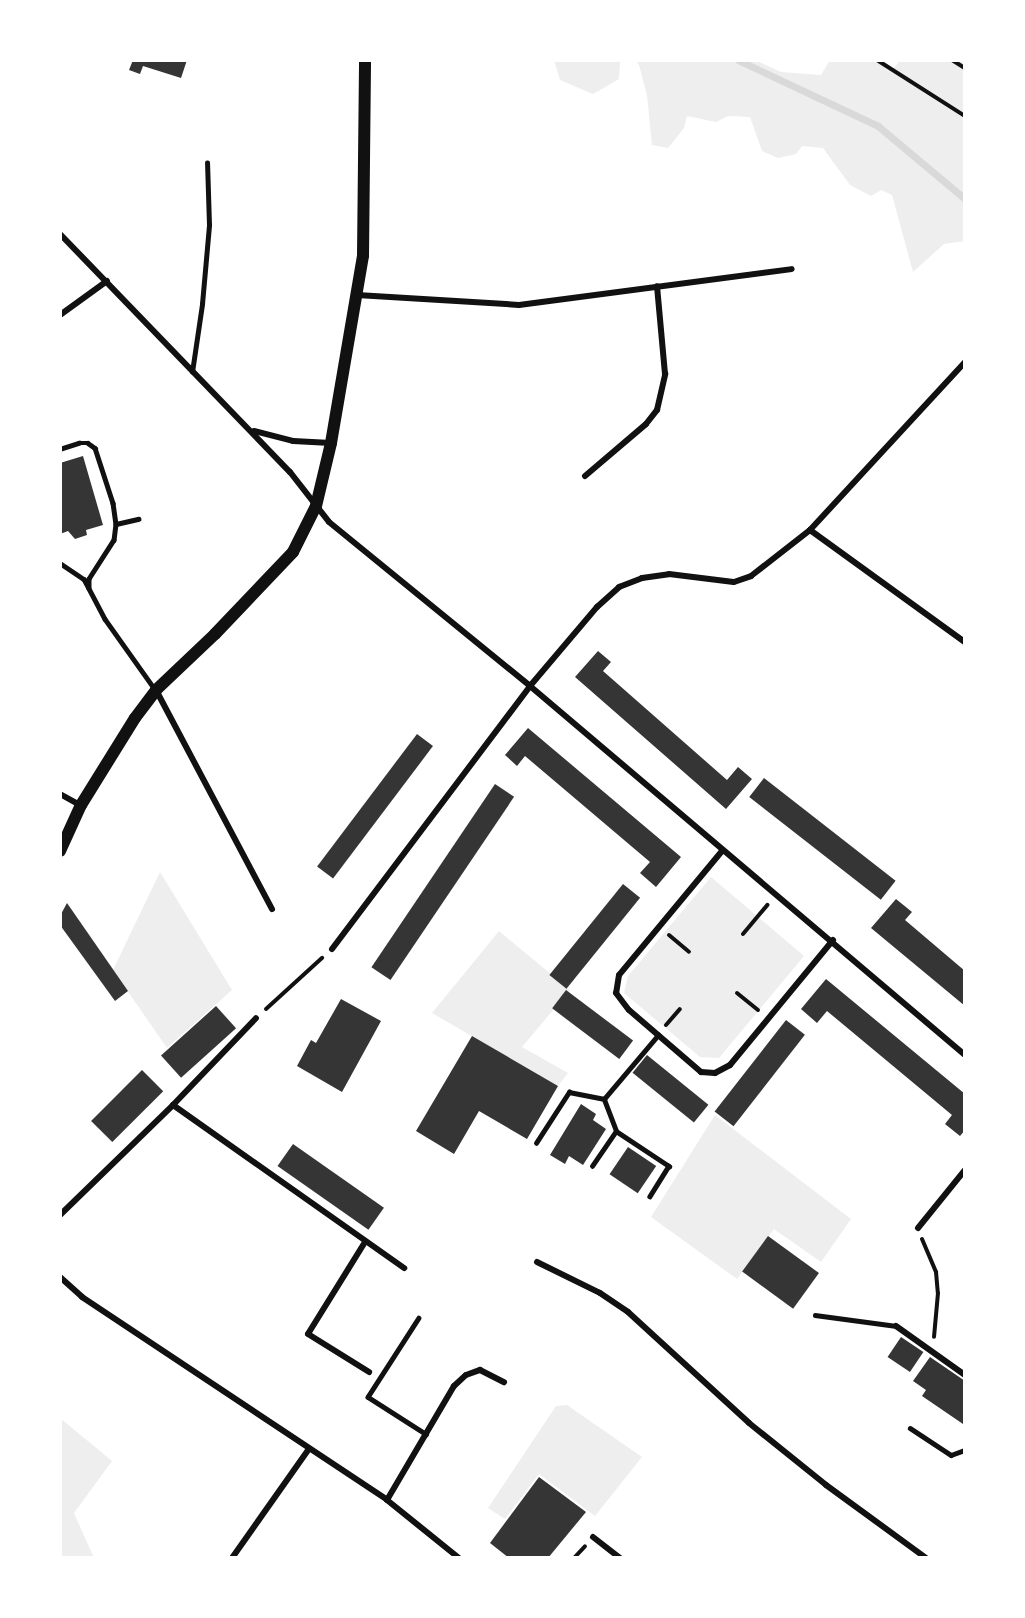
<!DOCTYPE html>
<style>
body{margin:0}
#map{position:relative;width:1025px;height:1618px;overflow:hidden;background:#fff;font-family:"Sofia Sans Condensed",sans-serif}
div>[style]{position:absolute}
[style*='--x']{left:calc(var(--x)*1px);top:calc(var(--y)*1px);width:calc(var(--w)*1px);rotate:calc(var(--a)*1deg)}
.green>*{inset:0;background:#eee}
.stream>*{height:7px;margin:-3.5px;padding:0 3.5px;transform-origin:3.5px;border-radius:3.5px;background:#d9d9d9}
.building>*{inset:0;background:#353535;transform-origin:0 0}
.path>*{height:4px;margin:-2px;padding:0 2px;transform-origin:2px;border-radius:2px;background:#111}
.service>*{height:4.5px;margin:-2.25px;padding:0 2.25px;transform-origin:2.25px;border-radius:2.25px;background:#111}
.minor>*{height:6px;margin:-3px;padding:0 3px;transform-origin:3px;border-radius:3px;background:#111}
.secondary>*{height:12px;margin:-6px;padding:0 6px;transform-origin:6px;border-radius:6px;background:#111}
span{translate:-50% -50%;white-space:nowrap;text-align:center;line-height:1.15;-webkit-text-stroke:5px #fff;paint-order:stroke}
.frame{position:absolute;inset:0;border:62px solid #fff;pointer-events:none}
</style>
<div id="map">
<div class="green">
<div style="clip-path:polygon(554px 60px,624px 60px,620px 63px,619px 79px,593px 94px,560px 80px)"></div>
<div style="clip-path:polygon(635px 60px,755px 60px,781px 72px,821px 75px,830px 60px,877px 60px,893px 70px,900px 60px,965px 60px,965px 241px,944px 244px,913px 272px,892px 195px,881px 190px,871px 196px,850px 185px,823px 148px,802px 146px,796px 154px,778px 158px,762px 151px,750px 117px,728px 116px,716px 122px,687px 116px,684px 128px,668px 148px,652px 145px,647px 95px,639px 65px)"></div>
<div style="clip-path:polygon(160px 872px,232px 990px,167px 1048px,113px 970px)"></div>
<div style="clip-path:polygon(711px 877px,804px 956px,719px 1058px,700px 1057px,624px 993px,628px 976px)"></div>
<div style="clip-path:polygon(499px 931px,570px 990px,522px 1047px,568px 1073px,558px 1086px,432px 1013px)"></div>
<div style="clip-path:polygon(715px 1115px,851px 1219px,821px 1262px,774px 1229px,737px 1279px,651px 1217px)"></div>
<div style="clip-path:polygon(567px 1405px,642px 1457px,595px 1516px,539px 1474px,505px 1519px,488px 1508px,556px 1406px)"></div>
<div style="clip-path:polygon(60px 1418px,112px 1461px,74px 1513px,94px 1558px,60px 1558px)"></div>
</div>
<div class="stream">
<div style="--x:738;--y:60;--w:155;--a:25.2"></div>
<div style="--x:878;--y:126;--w:114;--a:40"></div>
</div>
<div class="building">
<div style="clip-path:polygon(133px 60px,187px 60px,181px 78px,143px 66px,140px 74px,129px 70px)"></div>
<div style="clip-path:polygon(83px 456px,103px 525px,86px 530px,87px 535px,75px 539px,68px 531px,60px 534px,60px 463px)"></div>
<div style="clip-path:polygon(598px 651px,611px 662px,603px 671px,727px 780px,738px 767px,752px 779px,726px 809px,575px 677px)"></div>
<div style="clip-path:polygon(528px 728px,681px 857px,656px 887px,640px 873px,650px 862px,525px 756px,517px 766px,505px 755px)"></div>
<div style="left:417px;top:734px;width:20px;height:166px;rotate:37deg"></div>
<div style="left:764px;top:778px;width:167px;height:24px;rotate:38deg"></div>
<div style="left:495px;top:784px;width:23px;height:221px;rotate:34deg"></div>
<div style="left:623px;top:884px;width:22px;height:117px;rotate:39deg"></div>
<div style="clip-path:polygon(896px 899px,912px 912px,905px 920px,965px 971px,965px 1006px,871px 928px)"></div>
<div style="clip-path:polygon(67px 903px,128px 991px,115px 1001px,60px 925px,60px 916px)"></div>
<div style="clip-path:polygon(826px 979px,965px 1094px,965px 1130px,960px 1136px,945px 1124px,952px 1115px,827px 1011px,817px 1023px,801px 1009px)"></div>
<div style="left:566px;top:990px;width:84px;height:23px;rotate:37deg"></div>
<div style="clip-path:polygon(341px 999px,381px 1021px,342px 1092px,297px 1066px,311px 1040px,316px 1043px)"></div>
<div style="left:216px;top:1006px;width:30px;height:74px;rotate:48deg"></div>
<div style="left:786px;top:1020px;width:24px;height:116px;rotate:38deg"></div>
<div style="clip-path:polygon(472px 1036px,558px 1086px,527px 1139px,479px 1111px,454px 1154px,416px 1131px)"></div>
<div style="left:647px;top:1055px;width:79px;height:23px;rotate:39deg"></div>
<div style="left:142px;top:1070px;width:30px;height:72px;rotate:45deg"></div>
<div style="clip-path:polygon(581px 1104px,596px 1114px,593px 1120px,606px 1129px,583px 1165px,569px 1156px,565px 1164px,550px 1155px)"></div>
<div style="left:293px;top:1144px;width:111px;height:27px;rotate:35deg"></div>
<div style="left:628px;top:1147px;width:34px;height:33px;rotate:34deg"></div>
<div style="left:768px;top:1236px;width:63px;height:44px;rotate:36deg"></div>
<div style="left:901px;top:1337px;width:27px;height:24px;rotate:34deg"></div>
<div style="clip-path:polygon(930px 1357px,965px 1381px,963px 1424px,922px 1396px,926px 1390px,913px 1381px)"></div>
<div style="clip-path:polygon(539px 1477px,586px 1512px,548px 1558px,509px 1558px,490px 1543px)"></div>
</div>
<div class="path">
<div style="--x:877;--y:60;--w:104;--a:32.5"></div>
<div style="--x:952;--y:60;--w:15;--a:32"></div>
<div style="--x:743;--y:934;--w:38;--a:-50"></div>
<div style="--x:669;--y:935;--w:26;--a:40"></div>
<div style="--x:737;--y:993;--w:27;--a:39"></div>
<div style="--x:266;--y:1009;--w:76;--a:-42.3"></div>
<div style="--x:666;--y:1025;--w:21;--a:-49"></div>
<div style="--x:922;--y:1239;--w:36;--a:67"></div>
<div style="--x:936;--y:1272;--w:21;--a:85"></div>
<div style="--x:938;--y:1293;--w:44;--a:95.2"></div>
<div style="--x:574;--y:1558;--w:16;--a:-47"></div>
</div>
<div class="service">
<div style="--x:192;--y:372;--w:69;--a:-81.6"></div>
<div style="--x:202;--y:304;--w:79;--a:-84.9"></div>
<div style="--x:209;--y:225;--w:62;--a:-91.8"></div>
<div style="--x:60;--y:449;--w:20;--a:-18"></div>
<div style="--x:79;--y:443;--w:9;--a:0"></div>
<div style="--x:88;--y:443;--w:9;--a:36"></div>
<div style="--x:95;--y:448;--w:58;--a:71.9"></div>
<div style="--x:113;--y:503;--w:21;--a:82"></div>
<div style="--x:116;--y:524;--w:16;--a:97"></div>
<div style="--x:114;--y:540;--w:46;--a:122.7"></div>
<div style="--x:89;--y:579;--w:9;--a:90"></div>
<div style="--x:116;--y:524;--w:23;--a:-13"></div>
<div style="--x:60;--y:563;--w:29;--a:34"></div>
<div style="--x:84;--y:579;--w:45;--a:62.3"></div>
<div style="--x:105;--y:619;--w:85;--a:54.6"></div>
<div style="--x:616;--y:1131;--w:64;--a:33.4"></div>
<div style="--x:669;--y:1166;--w:36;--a:122"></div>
<div style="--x:536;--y:1143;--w:61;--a:-57.1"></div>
<div style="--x:569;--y:1092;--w:36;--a:11"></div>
<div style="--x:604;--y:1099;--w:84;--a:-49.8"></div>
<div style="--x:592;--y:1166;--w:42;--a:-55.6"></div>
<div style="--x:616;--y:1131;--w:34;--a:-111"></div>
<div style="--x:815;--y:1315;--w:82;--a:7.7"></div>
<div style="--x:419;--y:1318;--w:94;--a:122.8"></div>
<div style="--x:368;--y:1397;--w:69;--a:32.5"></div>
<div style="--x:910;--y:1428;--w:49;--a:33.4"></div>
<div style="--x:951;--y:1455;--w:15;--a:-20"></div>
</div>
<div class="minor">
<div style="--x:60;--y:234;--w:331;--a:46"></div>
<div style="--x:290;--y:472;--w:63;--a:52"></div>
<div style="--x:329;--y:522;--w:259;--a:39.2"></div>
<div style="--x:530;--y:686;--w:570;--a:40.31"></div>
<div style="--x:357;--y:295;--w:162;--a:3.5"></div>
<div style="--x:519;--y:305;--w:275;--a:-7.5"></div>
<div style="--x:60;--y:315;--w:58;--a:-35.9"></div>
<div style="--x:254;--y:431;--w:40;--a:14.4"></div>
<div style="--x:293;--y:441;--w:38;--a:3"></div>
<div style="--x:585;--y:476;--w:80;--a:-40.4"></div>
<div style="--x:646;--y:424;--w:18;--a:-52"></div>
<div style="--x:657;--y:410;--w:37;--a:-77"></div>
<div style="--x:665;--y:374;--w:88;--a:-95.2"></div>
<div style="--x:810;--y:530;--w:191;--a:35.9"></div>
<div style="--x:156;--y:690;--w:248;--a:62.1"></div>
<div style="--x:60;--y:794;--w:23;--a:29"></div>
<div style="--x:722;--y:851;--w:161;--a:129.7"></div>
<div style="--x:619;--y:975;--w:18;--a:99"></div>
<div style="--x:616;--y:993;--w:21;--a:53"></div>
<div style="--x:629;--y:1010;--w:95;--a:40.7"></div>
<div style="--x:701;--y:1072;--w:14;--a:4"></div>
<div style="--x:715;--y:1073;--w:17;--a:-28"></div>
<div style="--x:730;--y:1065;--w:162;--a:-50.5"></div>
<div style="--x:332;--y:949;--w:329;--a:-53"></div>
<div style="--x:530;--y:686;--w:104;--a:-49.7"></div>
<div style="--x:597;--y:607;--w:30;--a:-42"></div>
<div style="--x:619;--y:587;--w:25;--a:-21"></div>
<div style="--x:642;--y:578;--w:27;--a:-8"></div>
<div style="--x:669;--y:574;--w:65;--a:7"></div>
<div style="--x:734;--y:582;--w:18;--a:-19"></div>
<div style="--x:751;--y:576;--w:75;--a:-37.9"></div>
<div style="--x:810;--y:530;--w:229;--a:-47.3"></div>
<div style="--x:173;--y:1105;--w:283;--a:35.2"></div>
<div style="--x:60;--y:1215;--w:158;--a:-44.2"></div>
<div style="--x:173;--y:1105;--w:120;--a:-46.3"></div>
<div style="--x:918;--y:1228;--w:75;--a:-51"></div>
<div style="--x:365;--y:1242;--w:108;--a:121.8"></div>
<div style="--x:308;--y:1334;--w:72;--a:31.9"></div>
<div style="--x:537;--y:1262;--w:70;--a:26.2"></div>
<div style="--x:600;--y:1293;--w:34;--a:34"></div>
<div style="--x:628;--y:1312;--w:164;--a:42.5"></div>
<div style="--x:749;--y:1423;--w:99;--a:38.8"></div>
<div style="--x:826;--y:1485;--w:124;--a:36.1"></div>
<div style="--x:60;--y:1277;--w:30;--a:42"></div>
<div style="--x:82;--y:1297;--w:366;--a:33.6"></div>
<div style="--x:387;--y:1500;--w:92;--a:38.9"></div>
<div style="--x:896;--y:1326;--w:85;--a:35.4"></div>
<div style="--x:387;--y:1500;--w:132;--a:-59.6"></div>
<div style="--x:454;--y:1386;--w:16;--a:-43"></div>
<div style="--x:466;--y:1375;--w:15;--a:-20"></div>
<div style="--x:480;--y:1370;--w:27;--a:27"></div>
<div style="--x:593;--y:1537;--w:34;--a:38"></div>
<div style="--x:232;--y:1558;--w:133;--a:-54.8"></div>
</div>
<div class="secondary">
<div style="--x:60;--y:851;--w:51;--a:-65.5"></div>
<div style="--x:81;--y:805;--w:102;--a:-58.2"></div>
<div style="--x:135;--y:718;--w:35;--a:-53"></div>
<div style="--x:156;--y:690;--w:81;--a:-43.5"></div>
<div style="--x:215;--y:634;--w:113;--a:-46.4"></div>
<div style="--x:293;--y:552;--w:51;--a:-63.4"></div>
<div style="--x:316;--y:506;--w:65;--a:-76.6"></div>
<div style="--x:331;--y:443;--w:190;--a:-80.3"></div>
<div style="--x:363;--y:256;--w:196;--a:-89.4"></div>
</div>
<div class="frame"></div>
</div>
